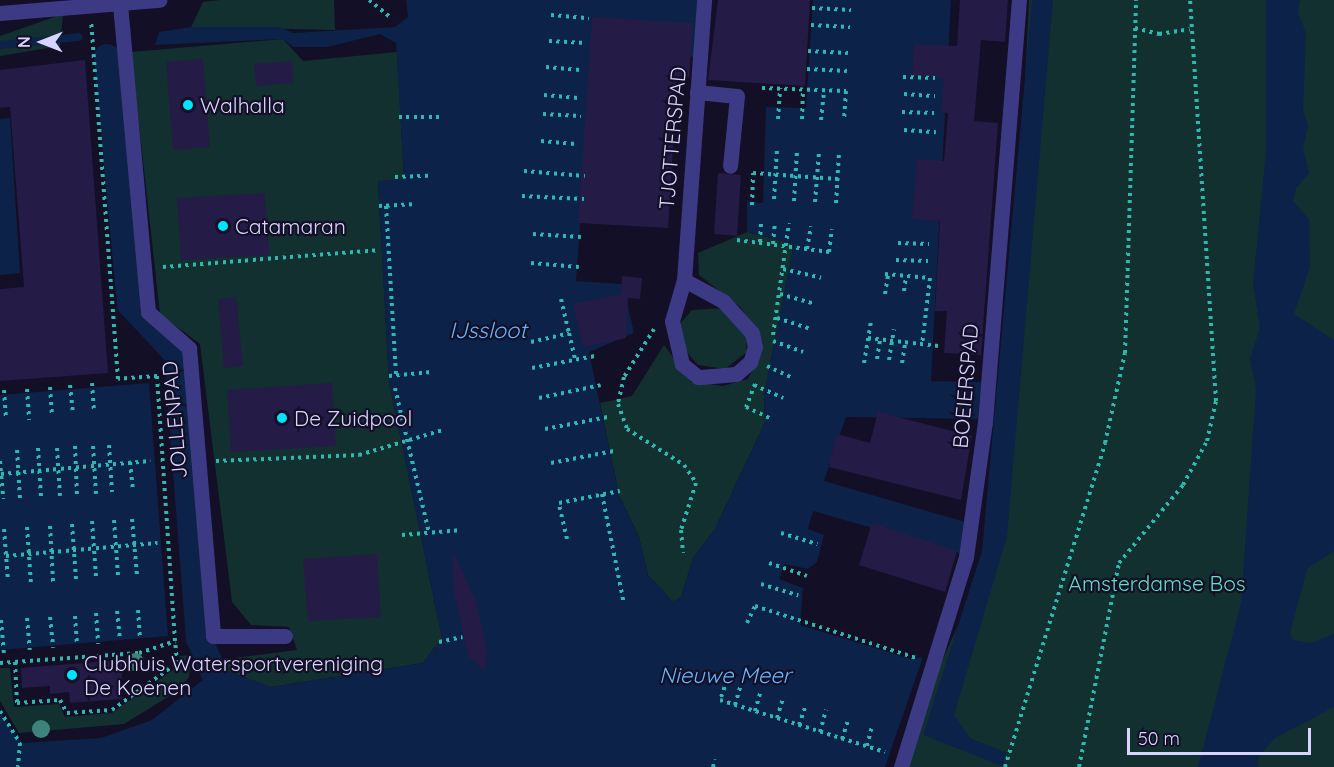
<!DOCTYPE html>
<html>
<head>
<meta charset="utf-8">
<style>
  body { margin:0 }
  #map { position:relative; width:1334px; height:767px; overflow:hidden; background:#130f26; font-family:Quicksand,sans-serif }
  div>[style] { position:absolute }
  [style*='--x'] { left:calc(var(--x)*1px); top:calc(var(--y)*1px); width:calc(var(--w)*1px); rotate:calc(var(--a)*1deg) }
  .green>* { inset:0; background:#12302f }
  .water>* { inset:0; background:#0c2248 }
  .stream>* { height:8px; margin:-4px; padding:0 4px; transform-origin:4px; border-radius:4px; background:#0c2248 }
  .canal>* { height:26px; margin:-13px; padding:0 13px; transform-origin:13px; border-radius:13px; background:#0c2248 }
  .building>* { inset:0; background:#241b47 }
  .path>* { height:4px; margin-top:-2px; transform-origin:0; background:repeating-linear-gradient(90deg,#2fb8b0 0 3px,transparent 0 7.5px) }
  .minor>* { height:15px; margin:-7.5px; padding:0 7.5px; transform-origin:7.5px; border-radius:7.5px; background:#3d3a85 }
  .trees>* { width:18px; height:18px; margin:-9px; border-radius:50%; background:#3d827b }
  .dots>* { width:16px; height:16px; translate:-50% -50%; box-sizing:border-box; border:3px solid #130f26; border-radius:50% }
  span { translate:-50% -50%; white-space:nowrap; text-align:center; line-height:1.15; -webkit-text-stroke:4.5px #130f26; paint-order:stroke }
  .poi-label { font-size:21px; color:#d9d4ff }
  .left { translate:0 -50%; text-align:left }
  .street-label { font-size:21px; color:#d9d4ff }
  .park-label { font-size:21px; color:#5fe0c0 }
  .water-label { font-size:22px; color:#62b6ff; font-style:italic }
  .north { position:absolute; left:12px; top:12px; width:60px; height:60px; -webkit-text-stroke:4px #130f26; paint-order:stroke; rotate:270deg; font-size:16px; font-weight:700; line-height:24px; text-align:center; color:#d9d4ff }
  .north::after { content:''; display:block; margin:auto; width:21px; height:27px; background:#d9d4ff; clip-path:polygon(50% 0,100% 100%,50% 72%,0 100%) }
  .scale { position:absolute; left:1127px; top:728px; width:184px; height:27px; box-sizing:border-box; border:3px solid #d9d4ff; border-top:0; padding-left:8px; font-size:18px; line-height:21px; white-space:nowrap; color:#d9d4ff; -webkit-text-stroke:4px #130f26; paint-order:stroke }
</style>
</head>
<body>
<div id="map">
  <div class="green">
    <div style="clip-path:polygon(220px 0,334px 0,335px 30px,191px 27px,203px 2px)"></div>
    <div style="clip-path:polygon(1029px 0,1334px 0,1334px 767px,895px 767px,980px 576px,1010px 385px)"></div>
    <div style="clip-path:polygon(63px 14px,60px 46px,0 56px,0 36px)"></div>
    <div style="clip-path:polygon(283px 39px,303px 61px,397px 52px,404px 179px,378px 182px,389px 382px,442px 638px,423px 663px,271px 687px,218px 668px,217px 660px,297px 650px,289px 627px,251px 625px,232px 602px,200px 344px,160px 314px,131px 52px)"></div>
    <div style="clip-path:polygon(747px 232px,794px 244px,764px 395px,765px 422px,715px 529px,693px 558px,681px 597px,673px 602px,648px 575px,639px 537px,619px 495px,600px 403px,632px 396px,664px 345px,691px 382px,723px 386px,748px 379px,762px 352px,760px 334px,740px 307px,699px 275px,698px 253px)"></div>
    <div style="clip-path:polygon(723px 308px,746px 335px,747px 352px,725px 369px,698px 365px,684px 349px,679px 325px,692px 310px)"></div>
    <div style="clip-path:polygon(191px 655px,189px 677px,179px 690px,124px 724px,19px 733px,0 701px,0 668px,10px 668px,14px 707px,59px 704px,65px 717px,112px 713px,180px 665px,179px 656px)"></div>
  </div>
  <div class="water">
    <div style="clip-path:polygon(406px 0,697px 0,694px 57px,593px 52px,576px 281px,623px 284px,634px 333px,589px 352px,619px 495px,639px 537px,648px 575px,673px 602px,681px 597px,693px 558px,715px 529px,765px 422px,764px 395px,794px 244px,747px 232px,747px 201px,763px 203px,766px 107px,806px 108px,813px 0,951px 0,931px 381px,981px 382px,978px 419px,846px 417px,824px 481px,965px 522px,963px 554px,813px 511px,808px 529px,824px 535px,817px 562px,808px 569px,785px 564px,779px 579px,803px 588px,800px 625px,911px 659px,923px 657px,885px 767px,0 767px,0 711px,22px 743px,101px 738px,152px 720px,218px 668px,271px 687px,423px 663px,442px 638px,389px 382px,378px 181px,404px 179px,396px 43px,380px 34px,327px 47px,293px 47px,283px 39px,155px 45px,159px 32px,191px 27px,279px 27px,293px 33px,395px 27px,408px 17px)"></div>
    <div style="clip-path:polygon(1032px 0,1053px 0,1007px 536px,954px 715px,970px 738px,1007px 753px,1002px 766px,923px 735px,982px 551px)"></div>
    <div style="clip-path:polygon(1266px 0,1300px 0,1298px 12px,1306px 33px,1303px 110px,1308px 126px,1303px 147px,1309px 173px,1296px 188px,1293px 201px,1309px 219px,1310px 267px,1294px 314px,1334px 340px,1334px 551px,1307px 569px,1290px 633px,1293px 640px,1311px 643px,1334px 634px,1334px 707px,1275px 738px,1259px 757px,1258px 767px,1198px 767px,1241px 603px,1256px 389px,1250px 358px,1260px 328px,1253px 284px,1266px 151px)"></div>
    <div style="clip-path:polygon(10px 118px,20px 273px,0 275px,0 119px)"></div>
    <div style="clip-path:polygon(149px 383px,168px 636px,0 650px,0 395px)"></div>
  </div>
  <div class="stream">
    <div style="--x:0;--y:45;--w:79;--a:-5.8"></div>
  </div>
  <div class="canal">
    <div style="--x:107;--y:57;--w:248;--a:84.7"></div>
    <div style="--x:130;--y:304;--w:69;--a:46.8"></div>
    <div style="--x:177;--y:354;--w:285;--a:85.6"></div>
    <div style="--x:199;--y:638;--w:69;--a:67.1"></div>
  </div>
  <div class="building">
    <div style="clip-path:polygon(718px 0,810px 0,805px 86px,708px 80px)"></div>
    <div style="clip-path:polygon(960px 0,1008px 0,1005px 42px,981px 40px,974px 121px,998px 123px,981px 355px,944px 353px,947px 311px,935px 311px,940px 221px,912px 219px,917px 159px,944px 161px,948px 113px,941px 112px,944px 78px,912px 76px,914px 44px,957px 46px)"></div>
    <div style="clip-path:polygon(592px 17px,693px 23px,689px 79px,677px 79px,668px 228px,578px 223px)"></div>
    <div style="clip-path:polygon(203px 59px,210px 147px,173px 150px,166px 62px)"></div>
    <div style="clip-path:polygon(85px 60px,108px 373px,0 381px,0 289px,24px 287px,10px 107px,0 108px,0 70px)"></div>
    <div style="clip-path:polygon(292px 61px,293px 83px,256px 86px,254px 64px)"></div>
    <div style="clip-path:polygon(718px 173px,741px 175px,737px 236px,714px 234px)"></div>
    <div style="clip-path:polygon(265px 193px,269px 255px,181px 260px,177px 198px)"></div>
    <div style="clip-path:polygon(622px 276px,642px 278px,640px 299px,628px 298px,626px 338px,583px 347px,573px 304px,621px 294px)"></div>
    <div style="clip-path:polygon(236px 297px,243px 366px,224px 368px,218px 299px)"></div>
    <div style="clip-path:polygon(332px 383px,336px 446px,231px 452px,227px 390px)"></div>
    <div style="clip-path:polygon(878px 412px,972px 436px,961px 500px,829px 467px,837px 434px,870px 443px)"></div>
    <div style="clip-path:polygon(872px 523px,957px 551px,945px 592px,859px 565px)"></div>
    <div style="clip-path:polygon(453px 550px,477px 604px,487px 651px,484px 671px,468px 656px,453px 587px)"></div>
    <div style="clip-path:polygon(377px 554px,381px 617px,308px 621px,303px 559px)"></div>
    <div style="clip-path:polygon(122px 660px,122px 699px,70px 703px,69px 692px,50px 694px,50px 686px,22px 688px,21px 668px)"></div>
  </div>
  <div class="path">
    <div style="--x:369;--y:0;--w:26;--a:39"></div>
    <div style="--x:812;--y:8;--w:39;--a:3"></div>
    <div style="--x:551;--y:15;--w:38;--a:5"></div>
    <div style="--x:811;--y:25;--w:39;--a:3"></div>
    <div style="--x:1135;--y:28;--w:25;--a:14"></div>
    <div style="--x:1159;--y:34;--w:31;--a:-9"></div>
    <div style="--x:549;--y:41;--w:37;--a:3"></div>
    <div style="--x:808;--y:51;--w:40;--a:2.9"></div>
    <div style="--x:546;--y:67;--w:37;--a:5"></div>
    <div style="--x:807;--y:69;--w:40;--a:2.9"></div>
    <div style="--x:903;--y:77;--w:32;--a:2"></div>
    <div style="--x:762;--y:88;--w:84;--a:2"></div>
    <div style="--x:846;--y:91;--w:30;--a:94"></div>
    <div style="--x:904;--y:94;--w:31;--a:4"></div>
    <div style="--x:544;--y:95;--w:37;--a:5"></div>
    <div style="--x:902;--y:112;--w:32;--a:2"></div>
    <div style="--x:543;--y:114;--w:38;--a:3"></div>
    <div style="--x:399;--y:117;--w:45;--a:0"></div>
    <div style="--x:778;--y:119;--w:31;--a:-86"></div>
    <div style="--x:802;--y:119;--w:30;--a:-88"></div>
    <div style="--x:821;--y:120;--w:30;--a:-84"></div>
    <div style="--x:904;--y:130;--w:32;--a:4"></div>
    <div style="--x:541;--y:141;--w:37;--a:5"></div>
    <div style="--x:524;--y:171;--w:61;--a:4.7"></div>
    <div style="--x:395;--y:177;--w:33;--a:-2"></div>
    <div style="--x:522;--y:196;--w:62;--a:2.8"></div>
    <div style="--x:774;--y:199;--w:50;--a:-86.6"></div>
    <div style="--x:794;--y:201;--w:50;--a:-86.6"></div>
    <div style="--x:815;--y:202;--w:50;--a:-85.4"></div>
    <div style="--x:836;--y:203;--w:50;--a:-86.6"></div>
    <div style="--x:752;--y:205;--w:32;--a:-88"></div>
    <div style="--x:753;--y:173;--w:85;--a:4"></div>
    <div style="--x:379;--y:206;--w:33;--a:-3"></div>
    <div style="--x:386;--y:206;--w:169;--a:86.6"></div>
    <div style="--x:533;--y:234;--w:48;--a:3.6"></div>
    <div style="--x:737;--y:240;--w:93;--a:7.4"></div>
    <div style="--x:829;--y:252;--w:23;--a:-83"></div>
    <div style="--x:760;--y:242;--w:21;--a:-87"></div>
    <div style="--x:898;--y:243;--w:31;--a:2"></div>
    <div style="--x:773;--y:244;--w:22;--a:-85"></div>
    <div style="--x:807;--y:249;--w:23;--a:-80"></div>
    <div style="--x:896;--y:260;--w:32;--a:2"></div>
    <div style="--x:531;--y:263;--w:48;--a:4.8"></div>
    <div style="--x:163;--y:267;--w:215;--a:-4.5"></div>
    <div style="--x:783;--y:269;--w:39;--a:13"></div>
    <div style="--x:885;--y:274;--w:45;--a:5.1"></div>
    <div style="--x:930;--y:278;--w:67;--a:96.8"></div>
    <div style="--x:904;--y:291;--w:15;--a:-82"></div>
    <div style="--x:780;--y:294;--w:37;--a:16"></div>
    <div style="--x:885;--y:294;--w:20;--a:-81"></div>
    <div style="--x:561;--y:299;--w:35;--a:77"></div>
    <div style="--x:777;--y:318;--w:36;--a:18"></div>
    <div style="--x:654;--y:329;--w:57;--a:122"></div>
    <div style="--x:624;--y:377;--w:28;--a:103"></div>
    <div style="--x:618;--y:404;--w:27;--a:70"></div>
    <div style="--x:627;--y:429;--w:67;--a:32.3"></div>
    <div style="--x:684;--y:465;--w:22;--a:56"></div>
    <div style="--x:696;--y:483;--w:49;--a:107.7"></div>
    <div style="--x:681;--y:530;--w:23;--a:85"></div>
    <div style="--x:773;--y:335;--w:113;--a:-81.9"></div>
    <div style="--x:868;--y:338;--w:71;--a:6.4"></div>
    <div style="--x:773;--y:341;--w:32;--a:20"></div>
    <div style="--x:531;--y:342;--w:39;--a:-13"></div>
    <div style="--x:569;--y:333;--w:27;--a:77"></div>
    <div style="--x:877;--y:359;--w:20;--a:-81"></div>
    <div style="--x:889;--y:360;--w:31;--a:-81"></div>
    <div style="--x:864;--y:363;--w:43;--a:-80.5"></div>
    <div style="--x:902;--y:363;--w:20;--a:-81"></div>
    <div style="--x:767;--y:366;--w:26;--a:25"></div>
    <div style="--x:532;--y:368;--w:64;--a:-10.8"></div>
    <div style="--x:389;--y:376;--w:43;--a:-5.3"></div>
    <div style="--x:92;--y:383;--w:30;--a:86"></div>
    <div style="--x:755;--y:384;--w:25;--a:111"></div>
    <div style="--x:746;--y:407;--w:29;--a:25"></div>
    <div style="--x:70;--y:385;--w:30;--a:84"></div>
    <div style="--x:754;--y:385;--w:32;--a:24"></div>
    <div style="--x:50;--y:387;--w:30;--a:86"></div>
    <div style="--x:395;--y:388;--w:149;--a:76.8"></div>
    <div style="--x:27;--y:389;--w:31;--a:86"></div>
    <div style="--x:4;--y:390;--w:30;--a:86"></div>
    <div style="--x:539;--y:398;--w:63;--a:-11.8"></div>
    <div style="--x:545;--y:429;--w:64;--a:-10.8"></div>
    <div style="--x:109;--y:445;--w:47;--a:86.3"></div>
    <div style="--x:75;--y:446;--w:49;--a:87.7"></div>
    <div style="--x:93;--y:446;--w:48;--a:86.4"></div>
    <div style="--x:38;--y:448;--w:49;--a:86.5"></div>
    <div style="--x:57;--y:448;--w:48;--a:86.4"></div>
    <div style="--x:17;--y:450;--w:49;--a:86.5"></div>
    <div style="--x:0;--y:461;--w:38;--a:85"></div>
    <div style="--x:216;--y:461;--w:143;--a:-2.4"></div>
    <div style="--x:359;--y:455;--w:88;--a:-16.6"></div>
    <div style="--x:130;--y:462;--w:29;--a:84"></div>
    <div style="--x:551;--y:463;--w:64;--a:-10.8"></div>
    <div style="--x:1;--y:474;--w:150;--a:-5"></div>
    <div style="--x:602;--y:494;--w:112;--a:78.7"></div>
    <div style="--x:132;--y:519;--w:56;--a:84.9"></div>
    <div style="--x:114;--y:520;--w:56;--a:85.9"></div>
    <div style="--x:92;--y:521;--w:56;--a:85.9"></div>
    <div style="--x:72;--y:524;--w:56;--a:85.9"></div>
    <div style="--x:50;--y:526;--w:56;--a:86.9"></div>
    <div style="--x:27;--y:527;--w:57;--a:86"></div>
    <div style="--x:4;--y:529;--w:52;--a:85.6"></div>
    <div style="--x:781;--y:533;--w:38;--a:17"></div>
    <div style="--x:402;--y:535;--w:60;--a:-4.8"></div>
    <div style="--x:567;--y:539;--w:37;--a:-103"></div>
    <div style="--x:559;--y:503;--w:62;--a:-11.1"></div>
    <div style="--x:6;--y:556;--w:152;--a:-4.9"></div>
    <div style="--x:769;--y:563;--w:40;--a:18.9"></div>
    <div style="--x:761;--y:584;--w:39;--a:17"></div>
    <div style="--x:138;--y:610;--w:30;--a:86"></div>
    <div style="--x:117;--y:611;--w:30;--a:84"></div>
    <div style="--x:96;--y:613;--w:31;--a:86"></div>
    <div style="--x:75;--y:616;--w:30;--a:86"></div>
    <div style="--x:50;--y:617;--w:31;--a:84"></div>
    <div style="--x:27;--y:618;--w:32;--a:85"></div>
    <div style="--x:1;--y:620;--w:33;--a:85"></div>
    <div style="--x:747;--y:623;--w:19;--a:-65"></div>
    <div style="--x:755;--y:606;--w:169;--a:17.9"></div>
    <div style="--x:439;--y:642;--w:24;--a:-12"></div>
    <div style="--x:15;--y:662;--w:41;--a:87.2"></div>
    <div style="--x:17;--y:703;--w:43;--a:-4"></div>
    <div style="--x:60;--y:700;--w:15;--a:62"></div>
    <div style="--x:67;--y:713;--w:45;--a:-3.8"></div>
    <div style="--x:112;--y:710;--w:80;--a:-35.9"></div>
    <div style="--x:177;--y:663;--w:22;--a:-95"></div>
    <div style="--x:0;--y:663;--w:139;--a:-4.1"></div>
    <div style="--x:139;--y:653;--w:38;--a:-18"></div>
    <div style="--x:175;--y:641;--w:266;--a:-93.9"></div>
    <div style="--x:157;--y:376;--w:39;--a:176"></div>
    <div style="--x:118;--y:379;--w:356;--a:-94.3"></div>
    <div style="--x:727;--y:680;--w:21;--a:109"></div>
    <div style="--x:720;--y:700;--w:173;--a:17.5"></div>
    <div style="--x:735;--y:705;--w:22;--a:-74"></div>
    <div style="--x:0;--y:711;--w:38;--a:58"></div>
    <div style="--x:20;--y:743;--w:24;--a:95"></div>
    <div style="--x:755;--y:711;--w:22;--a:-74"></div>
    <div style="--x:777;--y:718;--w:21;--a:-73"></div>
    <div style="--x:799;--y:725;--w:21;--a:-71"></div>
    <div style="--x:820;--y:732;--w:23;--a:-75"></div>
    <div style="--x:842;--y:739;--w:22;--a:-72"></div>
    <div style="--x:867;--y:746;--w:21;--a:-76"></div>
    <div style="--x:713;--y:767;--w:8;--a:-76"></div>
    <div style="--x:1005;--y:767;--w:339;--a:-72.8"></div>
    <div style="--x:1105;--y:443;--w:92;--a:-77.5"></div>
    <div style="--x:1125;--y:353;--w:353;--a:-88.2"></div>
    <div style="--x:1079;--y:767;--w:208;--a:-78.9"></div>
    <div style="--x:1119;--y:563;--w:101;--a:-50.6"></div>
    <div style="--x:1183;--y:485;--w:50;--a:-61.4"></div>
    <div style="--x:1207;--y:441;--w:41;--a:-77.3"></div>
    <div style="--x:1216;--y:401;--w:402;--a:-93.7"></div>
  </div>
  <div class="minor">
    <div style="--x:120;--y:4;--w:309;--a:84.8"></div>
    <div style="--x:148;--y:312;--w:55;--a:41.3"></div>
    <div style="--x:189;--y:348;--w:289;--a:85.2"></div>
    <div style="--x:213;--y:636;--w:72;--a:0"></div>
    <div style="--x:0;--y:13;--w:160;--a:-4.7"></div>
    <div style="--x:697;--y:92;--w:40;--a:5.7"></div>
    <div style="--x:737;--y:96;--w:70;--a:95.7"></div>
    <div style="--x:684;--y:280;--w:44;--a:28.3"></div>
    <div style="--x:723;--y:301;--w:43;--a:47.8"></div>
    <div style="--x:752;--y:333;--w:14;--a:78"></div>
    <div style="--x:755;--y:347;--w:16;--a:108"></div>
    <div style="--x:750;--y:362;--w:18;--a:139"></div>
    <div style="--x:736;--y:374;--w:38;--a:175"></div>
    <div style="--x:698;--y:377;--w:21;--a:-141"></div>
    <div style="--x:682;--y:364;--w:44;--a:-103.1"></div>
    <div style="--x:672;--y:321;--w:43;--a:-73.7"></div>
    <div style="--x:684;--y:280;--w:281;--a:-85.9"></div>
    <div style="--x:901;--y:767;--w:220;--a:-72.8"></div>
    <div style="--x:966;--y:557;--w:136;--a:-82"></div>
    <div style="--x:985;--y:422;--w:423;--a:-85.4"></div>
  </div>
  <div class="trees">
    <div style="left:135px;top:662px"></div>
    <div style="left:41px;top:729px"></div>
  </div>
  <div class="dots">
    <div style="left:188px;top:105px;background:#00e5ff"></div>
    <div style="left:223px;top:226px;background:#00e5ff"></div>
    <div style="left:282px;top:418px;background:#00e5ff"></div>
    <div style="left:72px;top:675px;background:#00e5ff"></div>
  </div>
  <div class="poi-label">
    <span class="left" style="left:200px;top:105px">Walhalla</span>
    <span class="left" style="left:235px;top:226px">Catamaran</span>
    <span class="left" style="left:294px;top:418px">De Zuidpool</span>
    <span class="left" style="left:84px;top:675px">Clubhuis Watersportvereniging<br>De Koenen</span>
  </div>
  <div class="street-label">
    <span style="left:672px;top:138px;rotate:-85deg">TJOTTERSPAD</span>
    <span style="left:965px;top:386px;rotate:-85deg">BOEIERSPAD</span>
    <span style="left:174px;top:420px;rotate:-95deg">JOLLENPAD</span>
  </div>
  <div class="park-label">
    <span style="left:1157px;top:583px">Amsterdamse Bos</span>
  </div>
  <div class="water-label">
    <span style="left:488px;top:331px">IJssloot</span>
    <span style="left:725px;top:676px">Nieuwe Meer</span>
  </div>
  <div class="north">N</div>
  <div class="scale">50 m</div>
</div>
</body>
</html>
